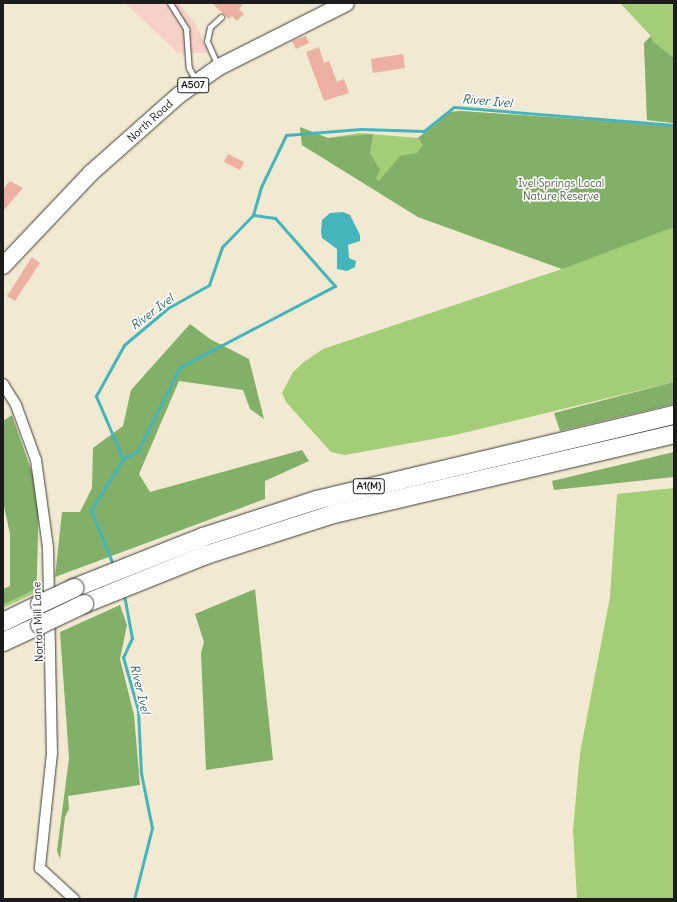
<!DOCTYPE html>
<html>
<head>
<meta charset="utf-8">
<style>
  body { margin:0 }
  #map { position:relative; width:677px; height:902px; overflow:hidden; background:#f2e9d2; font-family:Delius,sans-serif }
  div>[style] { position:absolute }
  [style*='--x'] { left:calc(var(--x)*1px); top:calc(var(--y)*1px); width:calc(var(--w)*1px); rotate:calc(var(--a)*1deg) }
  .built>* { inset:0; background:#f7d1c8 }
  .green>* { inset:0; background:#a4cd78 }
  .forest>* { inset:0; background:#83b068 }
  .water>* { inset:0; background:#45b5bc }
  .stream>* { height:3px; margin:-1.5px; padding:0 1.5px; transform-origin:1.5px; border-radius:1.5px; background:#45b5bc }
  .building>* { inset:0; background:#ecb1a3 }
  .roads { filter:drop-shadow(0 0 1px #3c3b37) drop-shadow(0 0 1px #3c3b37) }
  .service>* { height:5px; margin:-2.5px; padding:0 2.5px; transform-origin:2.5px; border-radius:2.5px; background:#fff }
  .minor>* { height:10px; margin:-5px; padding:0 5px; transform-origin:5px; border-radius:5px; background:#fff }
  .primary>* { height:16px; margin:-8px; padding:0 8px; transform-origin:8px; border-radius:8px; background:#fff }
  .motorway>* { height:18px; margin:-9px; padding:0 9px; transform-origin:9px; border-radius:9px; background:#fff }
  .bridges { filter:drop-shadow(0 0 1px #3c3b37) drop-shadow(0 0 1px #3c3b37) }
  .motorway-bridge>* { height:18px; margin:-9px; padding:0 9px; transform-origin:9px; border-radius:9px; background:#fff }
  span { translate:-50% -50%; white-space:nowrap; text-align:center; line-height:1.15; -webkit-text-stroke:3.5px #fff; paint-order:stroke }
  .shield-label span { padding:1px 3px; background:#fff; border:1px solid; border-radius:3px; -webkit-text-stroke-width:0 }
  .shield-label { font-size:10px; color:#1c1c1c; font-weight:700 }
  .street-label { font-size:11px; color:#1c1c1c }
  .park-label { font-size:11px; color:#526341 }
  .water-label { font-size:12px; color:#2e6164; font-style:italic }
  .frame { position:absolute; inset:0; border:4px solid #1c1c1c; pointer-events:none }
</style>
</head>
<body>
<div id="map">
  <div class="built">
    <div style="clip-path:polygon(125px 3px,179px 3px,195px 23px,209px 53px,178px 53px)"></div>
  </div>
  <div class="green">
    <div style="clip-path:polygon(620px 3px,674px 3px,674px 123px,647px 120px,644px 43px,651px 36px)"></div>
    <div style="clip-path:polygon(461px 111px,674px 126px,674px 382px,455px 435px,345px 455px,331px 452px,286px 402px,282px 393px,293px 372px,304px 362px,323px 349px,562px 269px,418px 217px,302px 145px,300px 127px,328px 138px,360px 133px,418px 138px,449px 112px)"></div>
    <div style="clip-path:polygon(674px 488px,674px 899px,577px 899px,573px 830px,580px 753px,610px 597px,617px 494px)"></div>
    <div style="clip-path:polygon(36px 589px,37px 592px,3px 608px,3px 605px)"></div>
  </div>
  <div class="forest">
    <div style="clip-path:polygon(651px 36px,653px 42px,674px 58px,674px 123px,647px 120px,644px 43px)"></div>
    <div style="clip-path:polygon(461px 111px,674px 126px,674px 227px,562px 269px,418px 217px,302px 145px,300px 127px,328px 138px,373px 134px,370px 153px,380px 170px,376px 179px,379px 181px,400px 156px,417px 153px,423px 145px,418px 138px,449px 112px)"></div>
    <div style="clip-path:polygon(190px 324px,210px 339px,249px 359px,264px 419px,250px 409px,243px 390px,179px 381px,139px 474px,150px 492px,302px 450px,309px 461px,265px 481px,265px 499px,55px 577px,62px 512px,80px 512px,92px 488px,93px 448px,123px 426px,131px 390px)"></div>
    <div style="clip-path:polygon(674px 382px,674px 404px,560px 431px,554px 413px)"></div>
    <div style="clip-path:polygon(12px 415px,39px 492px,37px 574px,36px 589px,3px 605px,3px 589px,10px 586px,10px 534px,3px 502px,3px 421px)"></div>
    <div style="clip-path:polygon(674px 452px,674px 477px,554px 490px,552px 481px)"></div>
    <div style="clip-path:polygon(255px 589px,273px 760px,206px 770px,201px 653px,204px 642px,195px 614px)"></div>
    <div style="clip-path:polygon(120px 605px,127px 625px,120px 659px,134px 715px,140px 785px,68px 796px,69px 809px,65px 817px,60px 859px,57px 851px,69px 758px,60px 632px)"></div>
  </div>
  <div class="water">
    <div style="clip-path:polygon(343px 212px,350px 215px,360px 235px,360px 241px,348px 245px,349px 258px,356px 261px,355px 267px,347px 271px,337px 269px,337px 249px,322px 238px,321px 232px,322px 220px,330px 213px)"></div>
  </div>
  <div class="stream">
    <div style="--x:123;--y:459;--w:17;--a:-28"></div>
    <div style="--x:138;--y:451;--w:94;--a:-63.4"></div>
    <div style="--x:180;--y:367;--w:175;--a:-27.6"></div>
    <div style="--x:335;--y:286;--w:91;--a:-131.4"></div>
    <div style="--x:275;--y:218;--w:22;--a:-172"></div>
    <div style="--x:114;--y:567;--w:61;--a:-112"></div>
    <div style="--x:91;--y:510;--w:60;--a:-57.9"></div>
    <div style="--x:123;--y:459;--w:69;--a:-113.2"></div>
    <div style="--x:96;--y:396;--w:58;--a:-61.2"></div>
    <div style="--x:124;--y:345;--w:57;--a:-40.1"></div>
    <div style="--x:168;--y:308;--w:47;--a:-29.3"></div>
    <div style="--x:209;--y:285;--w:40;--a:-71.1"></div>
    <div style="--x:222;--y:247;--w:45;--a:-45.9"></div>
    <div style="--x:253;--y:215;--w:29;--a:-74"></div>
    <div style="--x:261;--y:187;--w:58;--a:-64.3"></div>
    <div style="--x:286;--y:135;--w:75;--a:-4.6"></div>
    <div style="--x:361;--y:129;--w:63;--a:1.8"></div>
    <div style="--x:424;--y:131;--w:38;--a:-39"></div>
    <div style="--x:454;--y:107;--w:221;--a:4.7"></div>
    <div style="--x:124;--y:595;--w:44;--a:79.5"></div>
    <div style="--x:132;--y:638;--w:21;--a:115"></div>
    <div style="--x:123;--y:657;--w:55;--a:74.2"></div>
    <div style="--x:138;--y:710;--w:63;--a:87.3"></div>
    <div style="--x:141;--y:773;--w:56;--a:78.7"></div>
    <div style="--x:152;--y:828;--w:73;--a:104.2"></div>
  </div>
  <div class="building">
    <div style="clip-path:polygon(212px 3px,244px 3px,239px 9px,244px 14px,237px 21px,232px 16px,229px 19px)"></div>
    <div style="clip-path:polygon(306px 36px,309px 43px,296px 49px,292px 41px)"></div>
    <div style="clip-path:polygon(319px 47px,324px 63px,329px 61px,337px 82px,344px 79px,349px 93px,324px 101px,306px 52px)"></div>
    <div style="clip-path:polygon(403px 54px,405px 68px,373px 73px,371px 59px)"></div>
    <div style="clip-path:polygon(228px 154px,244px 162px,240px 170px,224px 162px)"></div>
    <div style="clip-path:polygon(10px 181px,23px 188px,3px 211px,3px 189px)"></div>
    <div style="clip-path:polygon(32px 257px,40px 263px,15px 301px,7px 296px)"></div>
  </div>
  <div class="roads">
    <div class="service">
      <div style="--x:170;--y:3;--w:31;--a:58"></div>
      <div style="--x:186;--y:29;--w:39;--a:86"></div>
      <div style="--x:189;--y:68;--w:15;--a:62"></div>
      <div style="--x:218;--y:66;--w:27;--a:-114"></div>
      <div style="--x:207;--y:41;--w:14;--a:-78"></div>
      <div style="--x:210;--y:27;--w:15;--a:-42"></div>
    </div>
    <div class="minor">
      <div style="--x:3;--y:384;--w:25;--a:58"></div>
      <div style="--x:16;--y:405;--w:59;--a:70"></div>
      <div style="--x:36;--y:460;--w:89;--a:82.2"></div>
      <div style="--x:48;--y:548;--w:205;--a:88.9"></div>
      <div style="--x:52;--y:753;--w:116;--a:96"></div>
      <div style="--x:40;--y:868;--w:46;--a:42.4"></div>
    </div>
    <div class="primary">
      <div style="--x:3;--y:266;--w:128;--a:-46.6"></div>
      <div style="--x:91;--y:173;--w:118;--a:-41.6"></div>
      <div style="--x:179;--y:95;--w:49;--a:-35"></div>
      <div style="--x:219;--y:67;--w:142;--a:-26.7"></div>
    </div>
    <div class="motorway">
      <div style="--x:74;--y:588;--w:139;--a:-21.6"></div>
      <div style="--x:203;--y:537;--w:120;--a:-18"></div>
      <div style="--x:317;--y:500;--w:367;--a:-13.4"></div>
      <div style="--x:84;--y:604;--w:131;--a:-21.9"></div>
      <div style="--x:206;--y:555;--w:134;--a:-17.8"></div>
      <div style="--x:334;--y:514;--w:349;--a:-13.2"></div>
      <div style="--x:3;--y:622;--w:41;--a:-25.9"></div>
      <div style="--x:3;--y:642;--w:41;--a:-24.7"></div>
    </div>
  </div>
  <div class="bridges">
    <div class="motorway-bridge">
      <div style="--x:40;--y:604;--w:38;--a:-25"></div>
      <div style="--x:40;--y:625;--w:49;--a:-25.5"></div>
    </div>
  </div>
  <div class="shield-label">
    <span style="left:193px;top:85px">A507</span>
    <span style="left:369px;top:486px">A1(M)</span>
  </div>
  <div class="street-label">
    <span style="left:150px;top:121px;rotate:-42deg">North Road</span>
    <span style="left:38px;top:622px;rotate:-92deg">Norton Mill Lane</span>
  </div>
  <div class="park-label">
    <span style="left:561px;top:190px">Ivel Springs Local<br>Nature Reserve</span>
  </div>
  <div class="water-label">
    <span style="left:487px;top:101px;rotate:5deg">River Ivel</span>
    <span style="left:152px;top:312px;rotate:-37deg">River Ivel</span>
    <span style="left:140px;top:689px;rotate:77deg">River Ivel</span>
  </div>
  <div class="frame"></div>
</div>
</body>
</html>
